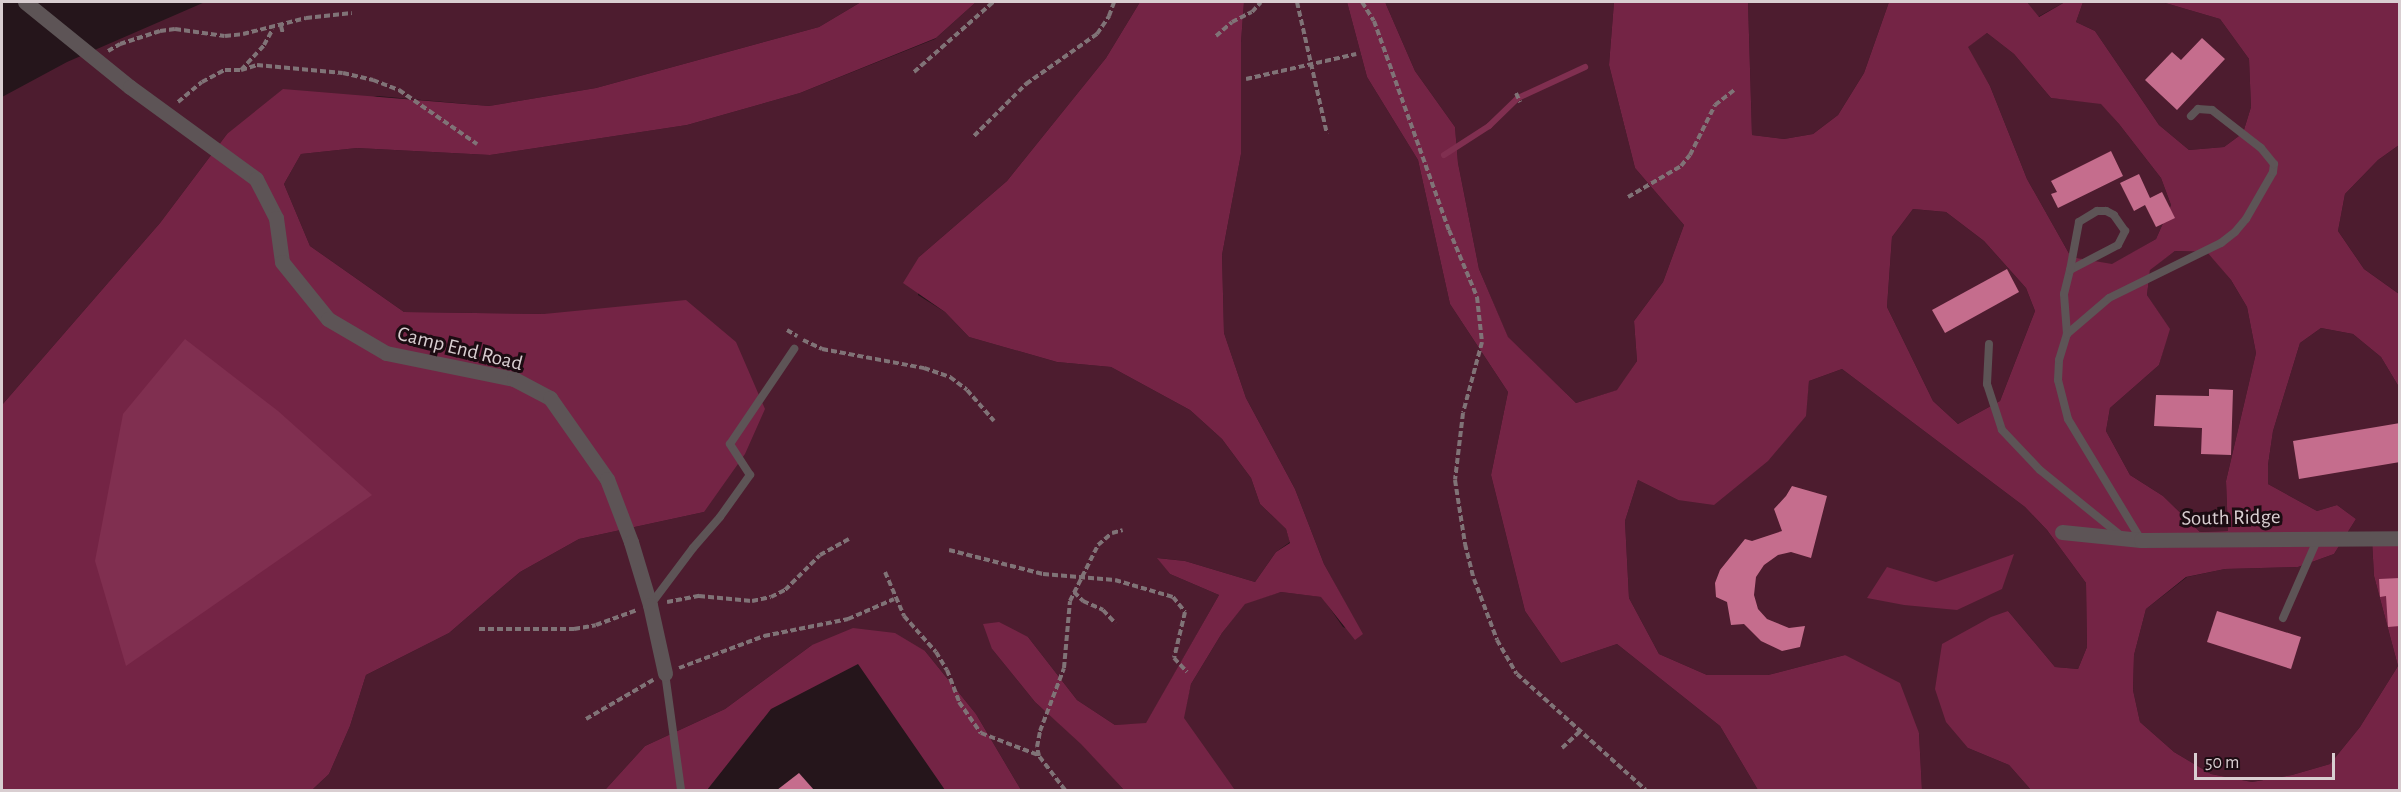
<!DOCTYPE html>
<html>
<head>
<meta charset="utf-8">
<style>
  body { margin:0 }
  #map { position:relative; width:2401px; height:792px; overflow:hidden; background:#25151b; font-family:"Alegreya Sans",sans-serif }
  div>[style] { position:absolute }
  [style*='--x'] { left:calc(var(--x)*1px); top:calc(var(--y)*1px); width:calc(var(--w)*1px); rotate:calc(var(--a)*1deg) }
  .green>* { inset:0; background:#4d1c2f }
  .forest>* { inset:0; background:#742445 }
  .water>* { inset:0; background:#802f50 }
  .stream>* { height:6px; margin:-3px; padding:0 3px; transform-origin:3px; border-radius:3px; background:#802f50 }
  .building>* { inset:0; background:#c56d8d }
  .path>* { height:4px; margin-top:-2px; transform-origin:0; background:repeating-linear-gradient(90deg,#807377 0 6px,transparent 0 9px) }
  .lane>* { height:8px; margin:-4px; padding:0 4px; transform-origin:4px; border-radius:4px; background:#5d5456 }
  .street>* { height:15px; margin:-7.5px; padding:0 7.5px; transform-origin:7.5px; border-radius:7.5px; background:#5d5456 }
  span { translate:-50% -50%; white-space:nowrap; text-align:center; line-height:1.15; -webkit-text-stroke:6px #1c0c12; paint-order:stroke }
  .street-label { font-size:21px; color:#d9ced1 }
  .frame { position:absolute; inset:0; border:3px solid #d9ced1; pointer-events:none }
  .scale { position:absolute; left:2194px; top:753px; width:141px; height:27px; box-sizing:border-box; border:3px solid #d9ced1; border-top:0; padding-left:8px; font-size:18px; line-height:21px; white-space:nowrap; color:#d9ced1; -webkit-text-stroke:4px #1c0c12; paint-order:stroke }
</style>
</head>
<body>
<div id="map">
  <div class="green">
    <div style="clip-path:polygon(205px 2px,861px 2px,819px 27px,596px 88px,489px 106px,377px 96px,227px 134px,160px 223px,2px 405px,2px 97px,67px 62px)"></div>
    <div style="clip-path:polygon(976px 2px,1140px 2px,1106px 58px,1007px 181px,919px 257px,918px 295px,945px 312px,969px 337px,1057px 362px,1111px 367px,1190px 410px,1222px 439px,1251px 478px,1260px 504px,1286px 529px,1290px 542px,1276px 552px,1255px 582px,1185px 561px,1158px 558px,1170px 574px,1219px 595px,1146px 724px,1115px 725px,1077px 700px,1028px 637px,992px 649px,1035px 702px,1081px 743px,1124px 790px,1021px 790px,976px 714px,925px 651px,812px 645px,725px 709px,645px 746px,605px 790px,312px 790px,329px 774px,350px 726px,366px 675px,449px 633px,520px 572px,579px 539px,704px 512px,544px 314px,404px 312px,310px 246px,284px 184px,301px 154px,357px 148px,490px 155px,687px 125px,800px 93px,935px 39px)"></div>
    <div style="clip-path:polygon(1244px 2px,1347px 2px,1367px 77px,1418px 160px,1450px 304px,1508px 392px,1491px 475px,1525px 611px,1561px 663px,1617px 644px,1720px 726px,1758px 790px,1235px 790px,1202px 747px,1183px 718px,1191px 684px,1222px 633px,1245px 603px,1281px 592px,1322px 597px,1343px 627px,1362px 634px,1324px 564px,1295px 489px,1246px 398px,1224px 333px,1222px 255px,1241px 154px,1241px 42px)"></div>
    <div style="clip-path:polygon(1385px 2px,1614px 2px,1609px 65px,1635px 168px,1684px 225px,1663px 282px,1634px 321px,1637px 361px,1618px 390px,1576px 403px,1508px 338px,1479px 269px,1458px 163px,1455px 127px,1415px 71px)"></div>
    <div style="clip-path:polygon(1748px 2px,1889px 2px,1864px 73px,1838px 115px,1813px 134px,1784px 139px,1752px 135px)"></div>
    <div style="clip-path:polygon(2027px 2px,2065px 2px,2038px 17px)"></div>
    <div style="clip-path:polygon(2083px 2px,2162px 2px,2220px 19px,2249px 59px,2251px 107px,2243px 133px,2224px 147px,2189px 150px,2159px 125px,2095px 31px,2076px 22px)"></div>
    <div style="clip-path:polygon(1987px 33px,2014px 54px,2051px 98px,2101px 103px,2119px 124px,2161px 178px,2171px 205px,2156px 239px,2112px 265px,2071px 257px,2027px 179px,1990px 86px,1967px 47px)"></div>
    <div style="clip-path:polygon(2399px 145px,2399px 294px,2364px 269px,2338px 231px,2345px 194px,2378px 160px)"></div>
    <div style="clip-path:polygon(1913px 209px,1946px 212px,1984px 241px,2026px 288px,2035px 311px,2000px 401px,1958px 424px,1933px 401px,1887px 307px,1892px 237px)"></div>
    <div style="clip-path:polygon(2175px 251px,2208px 252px,2231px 280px,2247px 307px,2256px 353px,2226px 481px,2228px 531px,2200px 532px,2163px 496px,2130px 475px,2106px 431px,2110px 408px,2159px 365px,2169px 329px,2147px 295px,2150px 269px)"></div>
    <div style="clip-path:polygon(2321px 328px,2353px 334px,2381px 357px,2399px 387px,2399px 531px,2372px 540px,2374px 576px,2398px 666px,2360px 727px,2330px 764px,2292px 775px,2252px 782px,2211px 774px,2174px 752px,2140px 722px,2133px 690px,2134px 655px,2146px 609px,2187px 577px,2225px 569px,2298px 567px,2334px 554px,2356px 519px,2337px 505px,2317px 511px,2268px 484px,2268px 465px,2273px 431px,2300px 343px)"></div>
    <div style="clip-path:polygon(1842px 369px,2025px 507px,2047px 530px,2086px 583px,2087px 647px,2078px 669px,2055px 667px,2008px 611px,1968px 748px,2009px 765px,2031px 790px,1922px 790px,1919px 733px,1845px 655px,1768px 675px,1707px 675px,1659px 654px,1629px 598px,1625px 521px,1638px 480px,1678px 500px,1805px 416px,1809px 381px)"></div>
  </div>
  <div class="forest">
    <div style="clip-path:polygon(861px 2px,976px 2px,936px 38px,800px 93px,687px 125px,490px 155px,357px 148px,301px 154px,284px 184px,310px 246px,404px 312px,544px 314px,686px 300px,736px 342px,765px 409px,745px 454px,704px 512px,579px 539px,520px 572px,449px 633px,366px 675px,350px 726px,329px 774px,312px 790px,2px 790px,2px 405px,160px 223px,227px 134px,283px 89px,489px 106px,596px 88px,819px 27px)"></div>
    <div style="clip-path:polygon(1140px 2px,1244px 2px,1241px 42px,1241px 154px,1222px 255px,1224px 333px,1246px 398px,1295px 489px,1324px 564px,1363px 634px,1355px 640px,1321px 597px,1281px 592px,1245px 604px,1222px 633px,1191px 684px,1184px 718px,1235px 790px,1124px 790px,1081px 744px,1035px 702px,992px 649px,983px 624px,999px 622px,1028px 637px,1077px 700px,1115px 725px,1146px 723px,1219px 595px,1170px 574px,1157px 558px,1185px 561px,1255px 582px,1276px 552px,1290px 543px,1286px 529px,1260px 504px,1251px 478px,1222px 439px,1190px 410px,1111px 367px,1057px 362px,969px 337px,945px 312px,903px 283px,919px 257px,1007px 181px,1106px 58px)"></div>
    <div style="clip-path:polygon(evenodd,1347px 2px,1385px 2px,1415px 71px,1455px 127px,1458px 163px,1479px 269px,1508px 337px,1576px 403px,1617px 390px,1637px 361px,1634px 321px,1663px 282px,1684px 225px,1635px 168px,1609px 65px,1614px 2px,1748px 2px,1752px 135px,1784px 139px,1813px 134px,1838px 115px,1864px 73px,1889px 2px,2027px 2px,2039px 17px,2065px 2px,2083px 2px,2076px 22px,2095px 31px,2159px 125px,2189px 150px,2224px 147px,2243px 133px,2251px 107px,2249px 59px,2220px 19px,2162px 2px,2399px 2px,2399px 145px,2378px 160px,2345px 194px,2338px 231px,2364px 269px,2399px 294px,2399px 387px,2381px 357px,2353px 334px,2321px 328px,2300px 343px,2273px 431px,2268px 465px,2268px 484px,2317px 511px,2337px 505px,2356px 519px,2334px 554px,2298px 567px,2225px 569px,2186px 577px,2146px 609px,2134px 655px,2133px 690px,2140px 722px,2174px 752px,2211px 774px,2252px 782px,2292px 775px,2330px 764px,2360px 727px,2398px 666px,2374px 576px,2372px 540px,2399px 531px,2399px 790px,2031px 790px,2009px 765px,1968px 748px,1946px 722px,1935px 689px,1942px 644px,1991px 617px,2008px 611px,2055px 667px,2078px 669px,2087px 647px,2086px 583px,2047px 530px,2025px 507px,1842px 369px,1809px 381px,1806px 416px,1768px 461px,1714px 505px,1678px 500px,1638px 480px,1625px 521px,1629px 598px,1659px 654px,1707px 675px,1768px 675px,1845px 655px,1900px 683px,1919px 733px,1922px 790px,1758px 790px,1720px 726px,1617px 644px,1561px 663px,1525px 611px,1491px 475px,1508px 392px,1450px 304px,1418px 160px,1367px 77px,1347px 2px,1987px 33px,2014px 54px,2051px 98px,2101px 104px,2119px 124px,2161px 178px,2171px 205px,2156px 239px,2112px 264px,2071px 257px,2027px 179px,1990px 86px,1968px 47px,1987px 33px,1347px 2px,1913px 209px,1946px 212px,1984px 241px,2026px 288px,2035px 311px,2000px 401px,1958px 424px,1933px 401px,1887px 307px,1892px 237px,1913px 209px,1347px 2px,2175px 251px,2207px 252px,2231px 280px,2247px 307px,2256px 353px,2226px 481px,2228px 531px,2200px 532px,2163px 496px,2130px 475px,2106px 431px,2110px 408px,2159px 365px,2170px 329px,2147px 295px,2150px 270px,2175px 251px)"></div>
    <div style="clip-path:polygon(2014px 554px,2002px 589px,1957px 610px,1904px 605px,1867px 598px,1887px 567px,1936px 582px)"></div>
    <div style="clip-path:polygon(853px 628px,895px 633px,925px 651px,976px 714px,1021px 790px,945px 790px,858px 664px,771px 709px,707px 790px,605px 790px,645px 746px,725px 709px,812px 645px)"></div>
  </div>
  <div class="water">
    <div style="clip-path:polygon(185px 339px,278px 411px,372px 495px,126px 666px,95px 561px,123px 414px)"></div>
  </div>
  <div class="stream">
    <div style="--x:1444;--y:155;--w:54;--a:-32.8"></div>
    <div style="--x:1489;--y:126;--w:40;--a:-44"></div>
    <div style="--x:1518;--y:98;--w:74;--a:-24.8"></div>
  </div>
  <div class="building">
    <div style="clip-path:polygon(2202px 38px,2225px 59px,2177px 110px,2145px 80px,2172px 52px,2181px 60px)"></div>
    <div style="clip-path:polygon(2111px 151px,2123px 176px,2058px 208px,2051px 194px,2057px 192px,2051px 181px)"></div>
    <div style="clip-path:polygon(2139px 174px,2150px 198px,2162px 192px,2175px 218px,2156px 227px,2145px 205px,2134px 211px,2120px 183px)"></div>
    <div style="clip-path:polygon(2007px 269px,2019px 292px,1945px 333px,1932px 310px)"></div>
    <div style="clip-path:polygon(2209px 389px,2233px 390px,2231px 455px,2201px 454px,2202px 428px,2154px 426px,2156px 395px,2209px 396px)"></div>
    <div style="clip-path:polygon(2400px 423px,2400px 462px,2299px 479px,2293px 441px)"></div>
    <div style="clip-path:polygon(1792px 486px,1827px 496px,1811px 558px,1791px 552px,1778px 555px,1764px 565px,1756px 577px,1754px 595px,1758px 609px,1767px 619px,1789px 628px,1805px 626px,1800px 647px,1782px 651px,1761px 641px,1744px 624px,1731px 625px,1727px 602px,1716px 597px,1715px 583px,1720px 570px,1745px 539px,1752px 541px,1782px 531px,1774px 509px,1786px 496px)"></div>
    <div style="clip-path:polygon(2400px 578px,2400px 626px,2388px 627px,2386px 596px,2380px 597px,2379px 579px)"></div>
    <div style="clip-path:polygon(2217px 611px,2301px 637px,2291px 669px,2207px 642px)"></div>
    <div style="clip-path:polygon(799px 773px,814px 790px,777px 790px)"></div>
  </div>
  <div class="path">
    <div style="--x:1297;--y:2;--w:135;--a:77.2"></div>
    <div style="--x:1362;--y:2;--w:22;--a:58"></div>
    <div style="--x:1374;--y:21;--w:222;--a:70.3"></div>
    <div style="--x:1449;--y:230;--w:73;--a:67.3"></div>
    <div style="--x:1477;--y:297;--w:45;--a:83.7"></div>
    <div style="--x:1482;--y:342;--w:73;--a:105"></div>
    <div style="--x:1463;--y:413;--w:67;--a:96.8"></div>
    <div style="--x:1455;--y:480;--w:65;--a:81.1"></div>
    <div style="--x:1465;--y:544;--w:36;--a:76"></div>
    <div style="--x:1474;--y:579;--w:65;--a:69.3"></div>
    <div style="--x:1497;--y:640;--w:39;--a:60"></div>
    <div style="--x:1517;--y:674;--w:173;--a:42"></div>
    <div style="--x:281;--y:26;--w:8;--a:76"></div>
    <div style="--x:1216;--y:36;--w:21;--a:-41"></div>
    <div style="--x:1232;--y:22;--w:22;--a:-27"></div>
    <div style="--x:1252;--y:12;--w:13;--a:-48"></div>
    <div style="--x:108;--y:51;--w:14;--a:-30"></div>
    <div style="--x:120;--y:44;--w:42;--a:-18"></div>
    <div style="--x:160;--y:31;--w:15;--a:-8"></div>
    <div style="--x:175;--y:29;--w:50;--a:8"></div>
    <div style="--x:225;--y:36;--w:18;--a:-6"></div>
    <div style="--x:243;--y:34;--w:65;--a:-14.3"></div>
    <div style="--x:306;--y:18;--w:46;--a:-6.2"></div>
    <div style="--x:241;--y:70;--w:34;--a:-47"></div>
    <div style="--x:264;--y:45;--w:18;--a:-61"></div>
    <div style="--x:914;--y:72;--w:106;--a:-41.5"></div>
    <div style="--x:1246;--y:79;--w:113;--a:-12.8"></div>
    <div style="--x:1516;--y:93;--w:10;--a:66"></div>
    <div style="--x:178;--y:102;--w:31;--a:-40"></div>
    <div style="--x:202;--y:82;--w:26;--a:-28"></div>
    <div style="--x:225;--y:70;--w:16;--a:0"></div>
    <div style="--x:241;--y:70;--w:17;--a:-17"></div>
    <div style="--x:257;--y:65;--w:86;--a:5.3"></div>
    <div style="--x:343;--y:73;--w:31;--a:13"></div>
    <div style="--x:373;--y:80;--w:28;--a:21"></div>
    <div style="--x:399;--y:90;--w:95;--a:34.7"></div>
    <div style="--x:974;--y:136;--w:74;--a:-45"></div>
    <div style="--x:1026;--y:84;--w:87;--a:-35.2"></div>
    <div style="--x:1097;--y:34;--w:22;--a:-56"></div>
    <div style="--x:1109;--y:16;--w:15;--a:-70"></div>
    <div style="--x:1628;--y:197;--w:61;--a:-30.3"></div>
    <div style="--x:1681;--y:166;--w:14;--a:-51"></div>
    <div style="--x:1690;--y:155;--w:56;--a:-63.4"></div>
    <div style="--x:1715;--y:105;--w:24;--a:-38"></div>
    <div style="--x:787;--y:330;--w:12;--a:31"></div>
    <div style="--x:803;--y:340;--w:21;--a:25"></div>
    <div style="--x:822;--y:349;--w:104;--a:10.6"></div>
    <div style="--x:924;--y:368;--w:28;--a:19"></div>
    <div style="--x:950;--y:377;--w:21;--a:37"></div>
    <div style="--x:967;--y:390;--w:41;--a:48.9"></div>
    <div style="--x:949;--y:550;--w:97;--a:14.3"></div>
    <div style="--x:1043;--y:574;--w:72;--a:4.8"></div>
    <div style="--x:1115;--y:580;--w:60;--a:16.3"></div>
    <div style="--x:1173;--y:597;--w:19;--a:51"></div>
    <div style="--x:1185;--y:612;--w:47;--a:103.4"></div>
    <div style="--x:1174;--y:658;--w:19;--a:47"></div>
    <div style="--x:885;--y:572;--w:48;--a:66.6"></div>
    <div style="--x:904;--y:616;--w:48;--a:48.4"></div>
    <div style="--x:936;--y:652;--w:21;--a:59"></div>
    <div style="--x:947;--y:670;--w:34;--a:69"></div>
    <div style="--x:959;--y:702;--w:38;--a:55"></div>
    <div style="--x:981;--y:733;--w:61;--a:21.1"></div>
    <div style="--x:1074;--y:592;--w:13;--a:45"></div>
    <div style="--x:1083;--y:601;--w:22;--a:24"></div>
    <div style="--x:1103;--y:610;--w:18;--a:47"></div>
    <div style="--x:667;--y:602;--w:33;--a:-11"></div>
    <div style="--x:699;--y:596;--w:53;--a:5.4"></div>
    <div style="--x:752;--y:601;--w:19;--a:-12"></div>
    <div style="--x:771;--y:597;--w:16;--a:-27"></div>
    <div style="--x:785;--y:590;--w:49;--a:-45"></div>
    <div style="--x:820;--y:555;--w:33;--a:-29"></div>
    <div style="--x:479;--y:629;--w:95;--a:0"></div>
    <div style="--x:574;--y:629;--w:22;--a:-10"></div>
    <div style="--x:596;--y:625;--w:44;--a:-20.1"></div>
    <div style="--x:679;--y:668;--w:91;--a:-20.6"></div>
    <div style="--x:764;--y:636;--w:86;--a:-11.4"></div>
    <div style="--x:848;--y:619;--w:50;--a:-23.5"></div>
    <div style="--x:586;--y:719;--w:78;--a:-30.2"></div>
    <div style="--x:1562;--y:748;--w:25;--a:-43"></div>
    <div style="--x:1065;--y:790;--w:43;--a:-127.4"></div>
    <div style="--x:1039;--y:756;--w:9;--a:-103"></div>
    <div style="--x:1037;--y:747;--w:16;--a:-79"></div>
    <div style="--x:1040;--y:731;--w:67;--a:-69.1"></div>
    <div style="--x:1064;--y:668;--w:67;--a:-84.9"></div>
    <div style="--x:1070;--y:601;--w:63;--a:-63.4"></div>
    <div style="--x:1098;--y:545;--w:18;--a:-41"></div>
    <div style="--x:1112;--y:533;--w:11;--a:-15"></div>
  </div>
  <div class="lane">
    <div style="--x:2067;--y:334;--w:40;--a:-94.3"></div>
    <div style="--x:2064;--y:294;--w:25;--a:-76"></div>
    <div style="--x:2070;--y:270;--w:54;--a:-27.5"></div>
    <div style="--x:2118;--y:245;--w:16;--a:-63"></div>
    <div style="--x:2125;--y:231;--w:19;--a:-125"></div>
    <div style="--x:2114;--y:215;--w:9;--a:-153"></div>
    <div style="--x:2106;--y:211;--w:9;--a:180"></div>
    <div style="--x:2097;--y:211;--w:21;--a:149"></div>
    <div style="--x:2079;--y:222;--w:49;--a:100.6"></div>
    <div style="--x:1989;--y:344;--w:40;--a:92.9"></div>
    <div style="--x:1987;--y:384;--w:48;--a:71.9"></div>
    <div style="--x:2002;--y:430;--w:55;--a:46.5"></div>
    <div style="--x:2040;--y:470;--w:103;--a:39.1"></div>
    <div style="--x:2140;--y:538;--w:139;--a:-121.2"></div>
    <div style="--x:2068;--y:419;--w:40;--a:-104.4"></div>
    <div style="--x:2058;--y:380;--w:20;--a:-87"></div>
    <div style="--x:2059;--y:360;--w:27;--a:-73"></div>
    <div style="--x:2067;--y:334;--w:55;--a:-40.6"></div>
    <div style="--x:2109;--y:298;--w:125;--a:-26.2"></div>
    <div style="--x:2221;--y:243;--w:18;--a:-38"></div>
    <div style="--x:2235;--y:232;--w:17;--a:-50"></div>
    <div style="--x:2246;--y:219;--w:54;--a:-60.1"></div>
    <div style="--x:2273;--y:172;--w:8;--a:-83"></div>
    <div style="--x:2274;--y:164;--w:21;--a:-129"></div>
    <div style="--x:2261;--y:148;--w:62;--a:-142.2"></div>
    <div style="--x:2212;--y:110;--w:14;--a:-176"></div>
    <div style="--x:2198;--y:109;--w:10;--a:135"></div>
    <div style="--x:651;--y:604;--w:70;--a:-53.1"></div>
    <div style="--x:693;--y:548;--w:41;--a:-48.9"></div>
    <div style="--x:720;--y:517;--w:52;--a:-54.5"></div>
    <div style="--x:750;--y:475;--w:37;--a:-123"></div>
    <div style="--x:730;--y:444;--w:115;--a:-56"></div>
    <div style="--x:2283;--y:618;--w:87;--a:-66.4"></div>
    <div style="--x:665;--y:673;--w:118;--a:82.2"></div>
  </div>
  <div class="street">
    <div style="--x:25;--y:2;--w:135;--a:39"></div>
    <div style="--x:130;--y:87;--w:156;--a:36.1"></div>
    <div style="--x:256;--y:179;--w:44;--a:62.9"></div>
    <div style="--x:276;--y:218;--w:44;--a:82.2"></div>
    <div style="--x:282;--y:262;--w:73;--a:51.1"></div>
    <div style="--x:328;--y:319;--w:67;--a:30.4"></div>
    <div style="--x:386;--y:353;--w:131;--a:11.5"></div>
    <div style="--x:514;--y:379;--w:41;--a:27.8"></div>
    <div style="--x:550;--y:398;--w:99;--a:54.9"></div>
    <div style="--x:607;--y:479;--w:67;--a:69.1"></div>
    <div style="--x:631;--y:542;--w:66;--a:73.2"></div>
    <div style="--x:650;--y:605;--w:70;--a:77.6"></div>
    <div style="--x:2062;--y:532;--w:79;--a:5.8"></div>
    <div style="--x:2141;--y:540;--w:259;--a:-0.4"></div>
  </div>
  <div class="street-label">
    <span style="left:460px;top:349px;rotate:14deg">Camp End Road</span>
    <span style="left:2231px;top:518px;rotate:-1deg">South Ridge</span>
  </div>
  <div class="frame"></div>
  <div class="scale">50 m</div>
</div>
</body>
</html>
